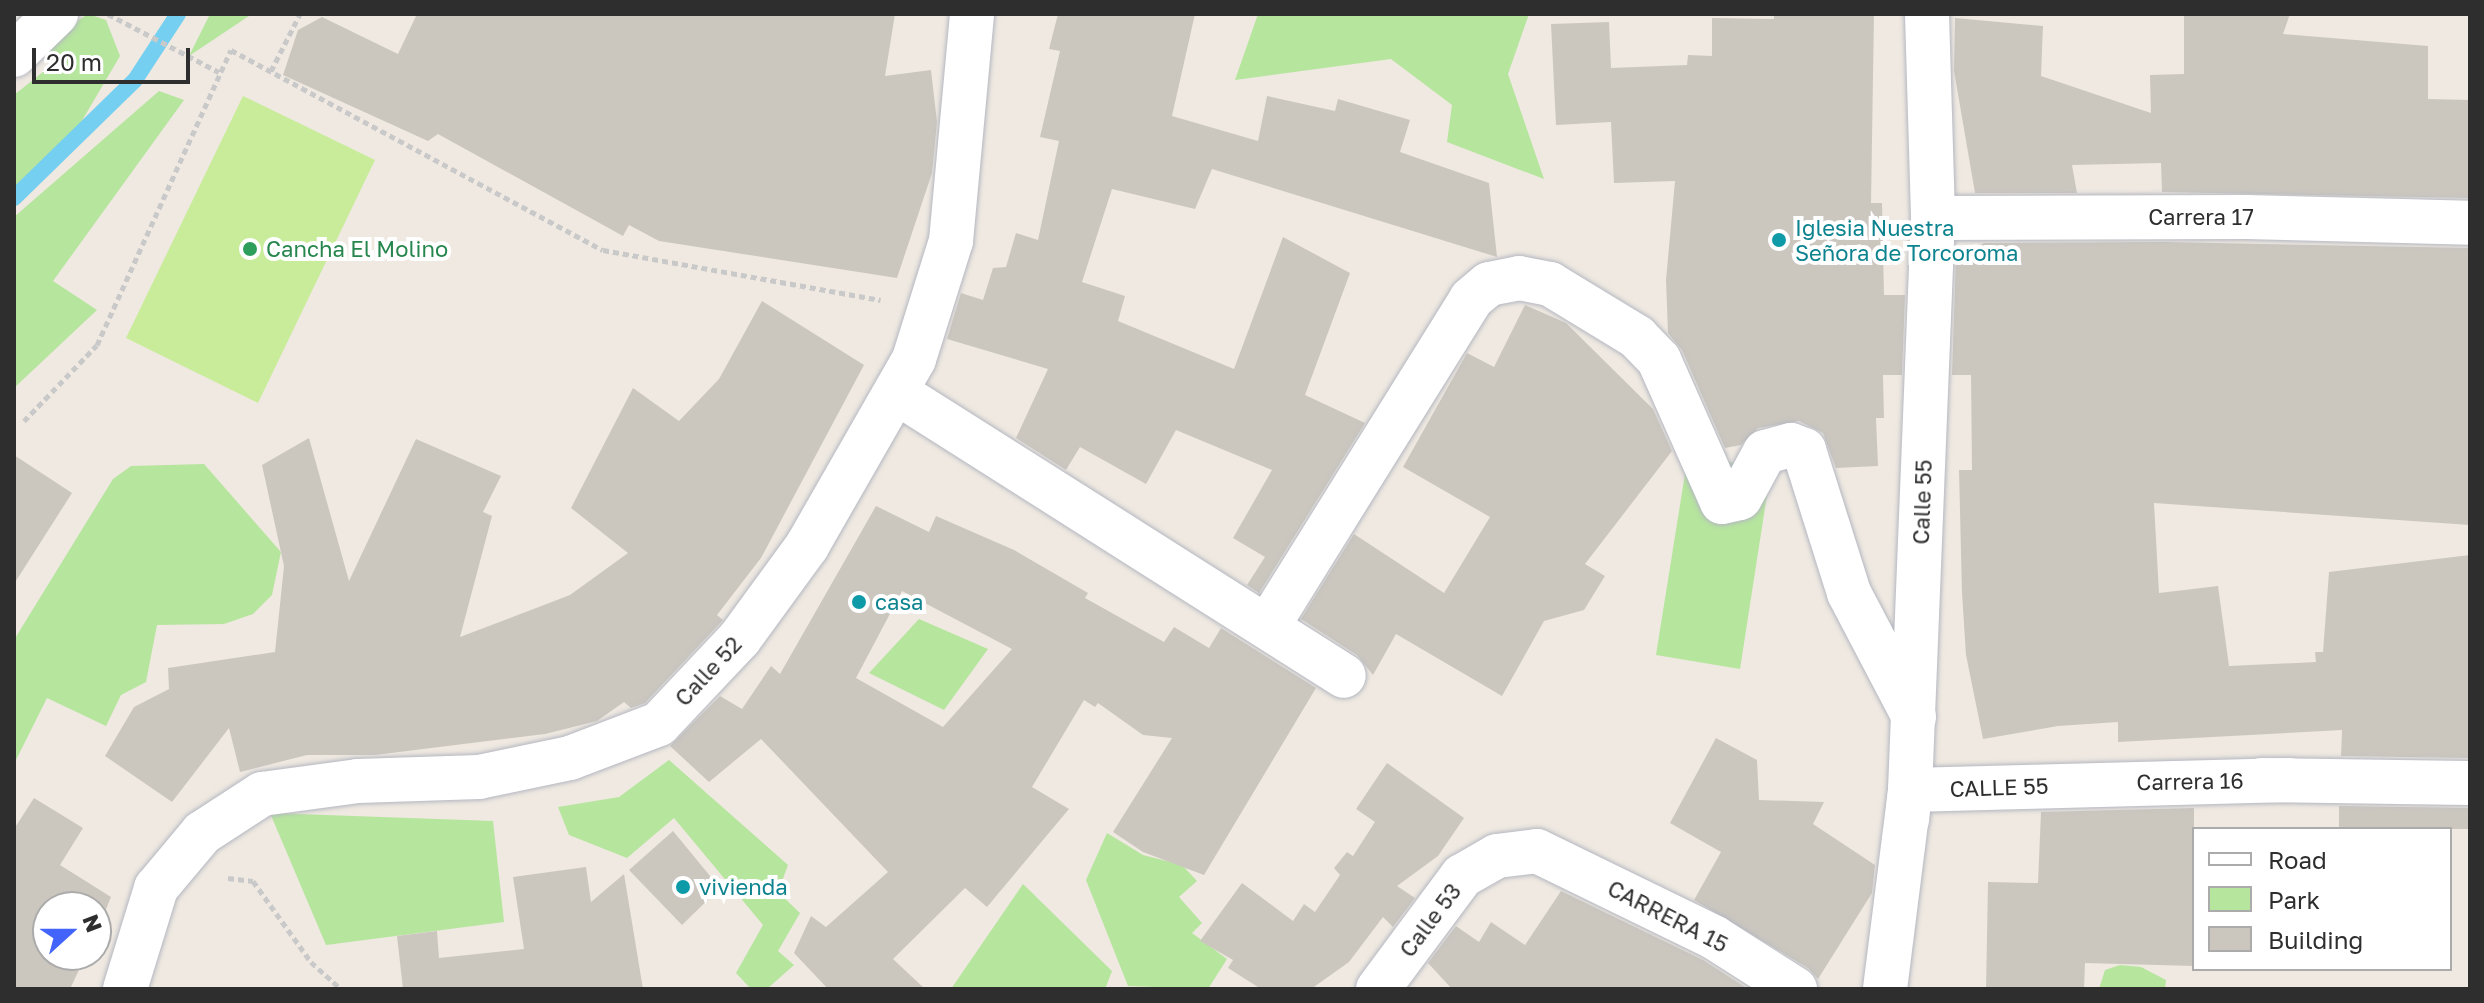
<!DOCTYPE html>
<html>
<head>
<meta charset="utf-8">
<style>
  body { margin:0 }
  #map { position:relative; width:2484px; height:1003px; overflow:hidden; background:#efe9e1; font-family:"Golos Text",sans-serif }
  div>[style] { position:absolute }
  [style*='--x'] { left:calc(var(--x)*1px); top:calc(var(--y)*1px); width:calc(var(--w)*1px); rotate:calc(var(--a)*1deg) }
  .green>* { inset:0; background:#b6e59e }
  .pitch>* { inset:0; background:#c9ec9a }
  .stream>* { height:16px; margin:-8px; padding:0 8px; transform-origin:8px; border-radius:8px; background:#75cff0 }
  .building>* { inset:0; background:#cbc7bf }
  .path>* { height:5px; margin-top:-2.5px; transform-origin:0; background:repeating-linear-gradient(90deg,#c9c9c9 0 6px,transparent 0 10px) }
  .roads { filter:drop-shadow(0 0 2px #b4b7c1) drop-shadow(0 0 2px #b4b7c1) }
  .street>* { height:44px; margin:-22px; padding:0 22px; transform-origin:22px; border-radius:22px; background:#fff }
  .secondary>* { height:44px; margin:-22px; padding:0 22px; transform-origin:22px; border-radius:22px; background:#fff }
  .dots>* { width:22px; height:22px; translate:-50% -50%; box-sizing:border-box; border:4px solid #fff; border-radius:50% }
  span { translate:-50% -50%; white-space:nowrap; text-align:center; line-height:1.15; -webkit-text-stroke:8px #fff; paint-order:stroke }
  .street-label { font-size:22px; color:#2e2e2e }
  .culture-label { font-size:22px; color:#0d838f }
  .left { translate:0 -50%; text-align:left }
  .leisure-label { font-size:22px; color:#27864d }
  .frame { position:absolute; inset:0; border:16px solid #2e2e2e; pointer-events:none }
  .legend { position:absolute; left:2192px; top:827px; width:260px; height:144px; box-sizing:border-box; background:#fff; border:2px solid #ababab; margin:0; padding:10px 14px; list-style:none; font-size:24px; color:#2e2e2e }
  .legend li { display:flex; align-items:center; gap:16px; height:40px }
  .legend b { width:40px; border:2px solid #ababab }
  .north { position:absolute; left:32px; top:891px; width:80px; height:80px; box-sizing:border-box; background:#fff; border:2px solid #ababab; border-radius:50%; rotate:69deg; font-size:22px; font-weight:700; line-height:32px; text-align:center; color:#2e2e2e }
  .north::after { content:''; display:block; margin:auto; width:28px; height:36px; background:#4264fb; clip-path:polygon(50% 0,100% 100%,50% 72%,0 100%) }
  .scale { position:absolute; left:32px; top:48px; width:158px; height:36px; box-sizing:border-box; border:4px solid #2e2e2e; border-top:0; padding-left:10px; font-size:24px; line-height:28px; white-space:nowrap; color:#2e2e2e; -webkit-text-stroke:6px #fff; paint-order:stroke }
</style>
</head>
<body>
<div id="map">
  <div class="green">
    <div style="clip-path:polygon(88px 14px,106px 20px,120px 56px,63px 153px,14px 195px,14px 95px,53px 64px,47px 41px)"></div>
    <div style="clip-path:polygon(210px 14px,252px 14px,189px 56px)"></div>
    <div style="clip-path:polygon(1258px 14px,1529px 14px,1508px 74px,1544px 179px,1447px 142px,1452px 105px,1391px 59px,1235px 80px)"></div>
    <div style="clip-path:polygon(159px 91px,184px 100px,53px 281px,97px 310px,14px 388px,14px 217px)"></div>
    <div style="clip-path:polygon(1688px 455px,1771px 469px,1740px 669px,1656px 655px)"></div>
    <div style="clip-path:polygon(204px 464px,281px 552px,272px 595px,253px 614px,224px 624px,157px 625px,146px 682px,121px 695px,106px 726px,47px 698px,14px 764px,14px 640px,113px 479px,131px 466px)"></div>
    <div style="clip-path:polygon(919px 619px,988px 649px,944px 710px,869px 673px)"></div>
    <div style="clip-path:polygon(669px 760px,788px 865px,778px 892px,800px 913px,778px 951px,794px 965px,767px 989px,751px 989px,736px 973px,763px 925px,674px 818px,627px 858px,569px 835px,558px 807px,619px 797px)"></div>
    <div style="clip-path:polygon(270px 813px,493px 821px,504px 922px,326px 945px)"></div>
    <div style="clip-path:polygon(1107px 833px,1143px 855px,1182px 865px,1197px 881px,1179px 897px,1202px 923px,1192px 933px,1227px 959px,1208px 989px,1128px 986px,1086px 880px)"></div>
    <div style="clip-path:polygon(1023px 884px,1112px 971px,1105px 989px,951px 989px)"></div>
    <div style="clip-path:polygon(2120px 965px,2141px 967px,2166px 980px,2165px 989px,2099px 989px,2105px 970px)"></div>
  </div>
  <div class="pitch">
    <div style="clip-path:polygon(243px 96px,375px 160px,258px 403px,126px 338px)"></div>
  </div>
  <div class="stream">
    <div style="--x:14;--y:198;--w:169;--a:-44.3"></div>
    <div style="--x:135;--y:80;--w:79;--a:-56.9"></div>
  </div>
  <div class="building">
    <div style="clip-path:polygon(417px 14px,895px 14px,885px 76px,931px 70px,937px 122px,932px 173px,897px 278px,659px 241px,629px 225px,623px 236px,438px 134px,428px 141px,283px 75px,298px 30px,322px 17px,398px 54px)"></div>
    <div style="clip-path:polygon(1058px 14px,1195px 14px,1172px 116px,1258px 141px,1267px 96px,1335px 111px,1338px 99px,1410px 120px,1400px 152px,1489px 183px,1497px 257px,1212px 169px,1195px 209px,1112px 189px,1082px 282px,1125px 296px,1118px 321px,1234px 369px,1283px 237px,1350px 273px,1305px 395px,1365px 423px,1259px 593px,1247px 585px,1265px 557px,1233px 538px,1272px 470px,1176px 430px,1146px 484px,1080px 447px,1066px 470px,1016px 438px,1048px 369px,947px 339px,961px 293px,983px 300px,993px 268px,1006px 267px,1016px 233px,1038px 240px,1059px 141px,1040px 137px,1060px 51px,1049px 49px)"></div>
    <div style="clip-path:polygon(1774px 14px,1874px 14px,1871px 203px,1882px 203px,1884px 295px,1905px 295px,1902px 375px,1883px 375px,1884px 418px,1876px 418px,1878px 466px,1836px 468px,1823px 433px,1799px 421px,1758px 428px,1741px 445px,1725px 448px,1682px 350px,1668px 333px,1666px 280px,1675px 181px,1614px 183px,1611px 122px,1556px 125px,1551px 24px,1609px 22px,1611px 68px,1687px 65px,1688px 55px,1712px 56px,1712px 18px,1774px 19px)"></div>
    <div style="clip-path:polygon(2184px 14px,2290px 14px,2283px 34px,2428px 46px,2428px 99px,2470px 100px,2470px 198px,2162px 192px,2161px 163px,2072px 165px,2077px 193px,1975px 193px,1954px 71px,1955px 18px,2043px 26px,2041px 76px,2151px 113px,2150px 75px,2184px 74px)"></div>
    <div style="clip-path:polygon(2164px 242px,2470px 248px,2470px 525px,2154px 503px,2159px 593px,2218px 586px,2229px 666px,2316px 662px,2315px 652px,2323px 652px,2329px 572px,2470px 555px,2470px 758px,2341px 756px,2342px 730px,2118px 742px,2118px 722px,2058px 726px,1983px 739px,1966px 655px,1962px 593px,1959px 470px,1972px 470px,1971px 375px,1952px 375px,1956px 257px,1984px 243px)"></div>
    <div style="clip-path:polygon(762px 301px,864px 365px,761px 558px,717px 615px,723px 620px,645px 703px,631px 708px,624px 702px,597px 721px,545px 734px,375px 755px,307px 755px,240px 772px,229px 728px,172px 802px,105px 756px,134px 707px,169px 689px,168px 668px,275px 652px,284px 566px,262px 465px,309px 438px,349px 581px,416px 439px,501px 476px,483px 512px,492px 516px,460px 637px,570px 595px,628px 553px,571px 508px,633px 388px,679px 421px,719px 379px)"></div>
    <div style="clip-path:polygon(1525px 305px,1566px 323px,1653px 409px,1672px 451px,1585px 564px,1605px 576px,1584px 610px,1544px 621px,1502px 696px,1396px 634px,1373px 675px,1357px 655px,1301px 619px,1354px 534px,1444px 593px,1490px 517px,1403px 467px,1467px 353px,1494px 367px)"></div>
    <div style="clip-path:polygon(14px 455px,72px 493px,14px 584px)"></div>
    <div style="clip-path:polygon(evenodd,876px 506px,929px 532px,936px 516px,1014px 550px,1088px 593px,1085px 598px,1164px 642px,1174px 627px,1209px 648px,1221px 628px,1316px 688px,1204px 875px,1143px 852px,1113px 832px,1172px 738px,1143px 735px,1098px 703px,1095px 707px,1084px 700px,1032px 787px,1069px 809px,987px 907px,965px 888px,893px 959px,925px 989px,828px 989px,794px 953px,811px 916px,826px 927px,888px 872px,761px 739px,709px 782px,670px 746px,720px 696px,742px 709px,771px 666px,780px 674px,876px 506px,902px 591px,1012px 649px,943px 727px,856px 678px,902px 591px)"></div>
    <div style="clip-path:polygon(1716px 738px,1757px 760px,1759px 800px,1824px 802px,1813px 824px,1875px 865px,1872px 893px,1818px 979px,1808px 968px,1694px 900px,1721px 852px,1670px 823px)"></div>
    <div style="clip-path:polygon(1387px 763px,1464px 818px,1438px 856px,1397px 886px,1415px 898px,1393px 927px,1383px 917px,1349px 962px,1311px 989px,1261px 989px,1228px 968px,1233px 960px,1200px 941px,1242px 883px,1293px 921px,1304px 904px,1315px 912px,1340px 875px,1334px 868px,1347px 852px,1353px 856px,1375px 822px,1356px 809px)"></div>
    <div style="clip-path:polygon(34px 798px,83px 828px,60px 865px,111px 897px,96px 934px,96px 907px,48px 907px,48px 955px,86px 955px,70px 989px,14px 989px,14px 829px)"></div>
    <div style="clip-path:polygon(2339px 806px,2470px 808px,2470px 829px,2339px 829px)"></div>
    <div style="clip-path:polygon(2194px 808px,2194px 966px,2085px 963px,2084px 989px,1986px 989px,1988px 882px,2038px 883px,2041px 812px)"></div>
    <div style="clip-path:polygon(673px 831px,720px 888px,682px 925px,629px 870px)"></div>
    <div style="clip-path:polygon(586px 867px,591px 902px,624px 874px,643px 989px,403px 989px,397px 936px,437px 931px,439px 958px,524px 949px,513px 877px)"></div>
    <div style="clip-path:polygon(1561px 891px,1703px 960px,1748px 989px,1452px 989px,1428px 963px,1456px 926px,1479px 942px,1491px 922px,1525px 945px)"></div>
  </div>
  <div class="path">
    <div style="--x:108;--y:14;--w:125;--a:27.6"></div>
    <div style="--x:271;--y:71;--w:64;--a:-63"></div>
    <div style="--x:24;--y:421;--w:105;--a:-46.2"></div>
    <div style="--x:97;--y:345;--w:324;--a:-65.6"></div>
    <div style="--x:231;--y:50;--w:422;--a:28.3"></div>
    <div style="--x:603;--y:250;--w:282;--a:10.2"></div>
    <div style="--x:228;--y:878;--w:25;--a:7"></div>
    <div style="--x:253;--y:881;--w:100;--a:54.4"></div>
    <div style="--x:311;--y:962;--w:40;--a:42"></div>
  </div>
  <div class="roads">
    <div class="street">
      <div style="--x:14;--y:55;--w:59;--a:-44.3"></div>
      <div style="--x:896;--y:392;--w:530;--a:32.37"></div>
      <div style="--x:1269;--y:624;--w:383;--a:-58.1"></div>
      <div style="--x:1471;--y:299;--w:23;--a:-40"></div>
      <div style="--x:1489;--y:284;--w:31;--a:-11"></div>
      <div style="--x:1519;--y:278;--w:32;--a:11"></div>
      <div style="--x:1550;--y:284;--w:102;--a:31.3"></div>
      <div style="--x:1637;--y:337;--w:32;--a:46"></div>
      <div style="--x:1659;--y:360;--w:155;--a:66.1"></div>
      <div style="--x:1722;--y:502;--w:18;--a:-13"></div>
      <div style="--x:1740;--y:498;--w:52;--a:-61.5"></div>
      <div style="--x:1765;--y:452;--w:27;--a:-15"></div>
      <div style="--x:1791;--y:445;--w:14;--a:21"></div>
      <div style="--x:1804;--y:450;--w:150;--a:72.5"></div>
      <div style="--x:1849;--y:593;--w:140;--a:62.3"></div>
      <div style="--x:2261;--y:780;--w:209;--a:0.8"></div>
      <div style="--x:1907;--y:820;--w:30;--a:-84"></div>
      <div style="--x:1910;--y:790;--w:379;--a:-1.5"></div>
      <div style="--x:1378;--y:989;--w:141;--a:-53.4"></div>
      <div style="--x:1462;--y:876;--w:40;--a:-29.7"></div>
      <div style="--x:1497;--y:856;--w:40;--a:-7.1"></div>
      <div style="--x:1537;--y:851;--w:198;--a:26"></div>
      <div style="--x:1715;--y:938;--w:95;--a:32.5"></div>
      <div style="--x:1885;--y:989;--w:201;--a:-82.8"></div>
      <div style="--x:1910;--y:790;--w:572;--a:-87.7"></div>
    </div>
    <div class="secondary">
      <div style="--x:1927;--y:14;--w:204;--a:88.3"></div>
      <div style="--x:1933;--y:218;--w:313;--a:-0.2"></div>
      <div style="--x:2246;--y:217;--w:224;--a:1.5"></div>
      <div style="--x:125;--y:989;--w:106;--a:-72.9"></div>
      <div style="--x:156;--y:888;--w:72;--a:-50.1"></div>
      <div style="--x:202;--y:833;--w:72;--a:-33"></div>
      <div style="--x:262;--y:794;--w:97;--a:-7.7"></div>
      <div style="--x:358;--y:781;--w:121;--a:-1.9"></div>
      <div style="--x:479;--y:777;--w:93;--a:-11.8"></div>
      <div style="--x:570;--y:758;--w:95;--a:-20.9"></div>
      <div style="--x:659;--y:724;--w:118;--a:-46.7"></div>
      <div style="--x:740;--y:638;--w:114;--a:-53.9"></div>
      <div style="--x:807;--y:546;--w:215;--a:-60.2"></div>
      <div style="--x:914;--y:359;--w:124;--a:-72.6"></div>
      <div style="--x:951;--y:241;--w:228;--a:-84.7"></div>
    </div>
  </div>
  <div class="dots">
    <div style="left:1779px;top:240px;background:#0f9aa8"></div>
    <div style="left:250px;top:249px;background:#2e9e5b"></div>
    <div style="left:859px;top:602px;background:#0f9aa8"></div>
    <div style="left:683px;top:887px;background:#0f9aa8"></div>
  </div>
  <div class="street-label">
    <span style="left:2201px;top:217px">Carrera 17</span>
    <span style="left:1922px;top:502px;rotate:-88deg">Calle 55</span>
    <span style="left:708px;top:671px;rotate:-47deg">Calle 52</span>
    <span style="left:2190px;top:781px;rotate:-1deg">Carrera 16</span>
    <span style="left:1999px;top:787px;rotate:-2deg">CALLE 55</span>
    <span style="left:1668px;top:916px;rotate:27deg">CARRERA 15</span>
    <span style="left:1430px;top:920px;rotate:-53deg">Calle 53</span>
  </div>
  <div class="culture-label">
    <span class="left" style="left:1795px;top:240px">Iglesia Nuestra<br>Señora de Torcoroma</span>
    <span class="left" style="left:875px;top:602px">casa</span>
    <span class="left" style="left:699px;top:887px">vivienda</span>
  </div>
  <div class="leisure-label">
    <span class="left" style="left:266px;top:249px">Cancha El Molino</span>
  </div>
  <div class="frame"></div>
  <ul class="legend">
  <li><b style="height:10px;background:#fff"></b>Road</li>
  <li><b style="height:22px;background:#b6e59e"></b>Park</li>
  <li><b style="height:22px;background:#cbc7bf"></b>Building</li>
  </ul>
  <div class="north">N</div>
  <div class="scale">20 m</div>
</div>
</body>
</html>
